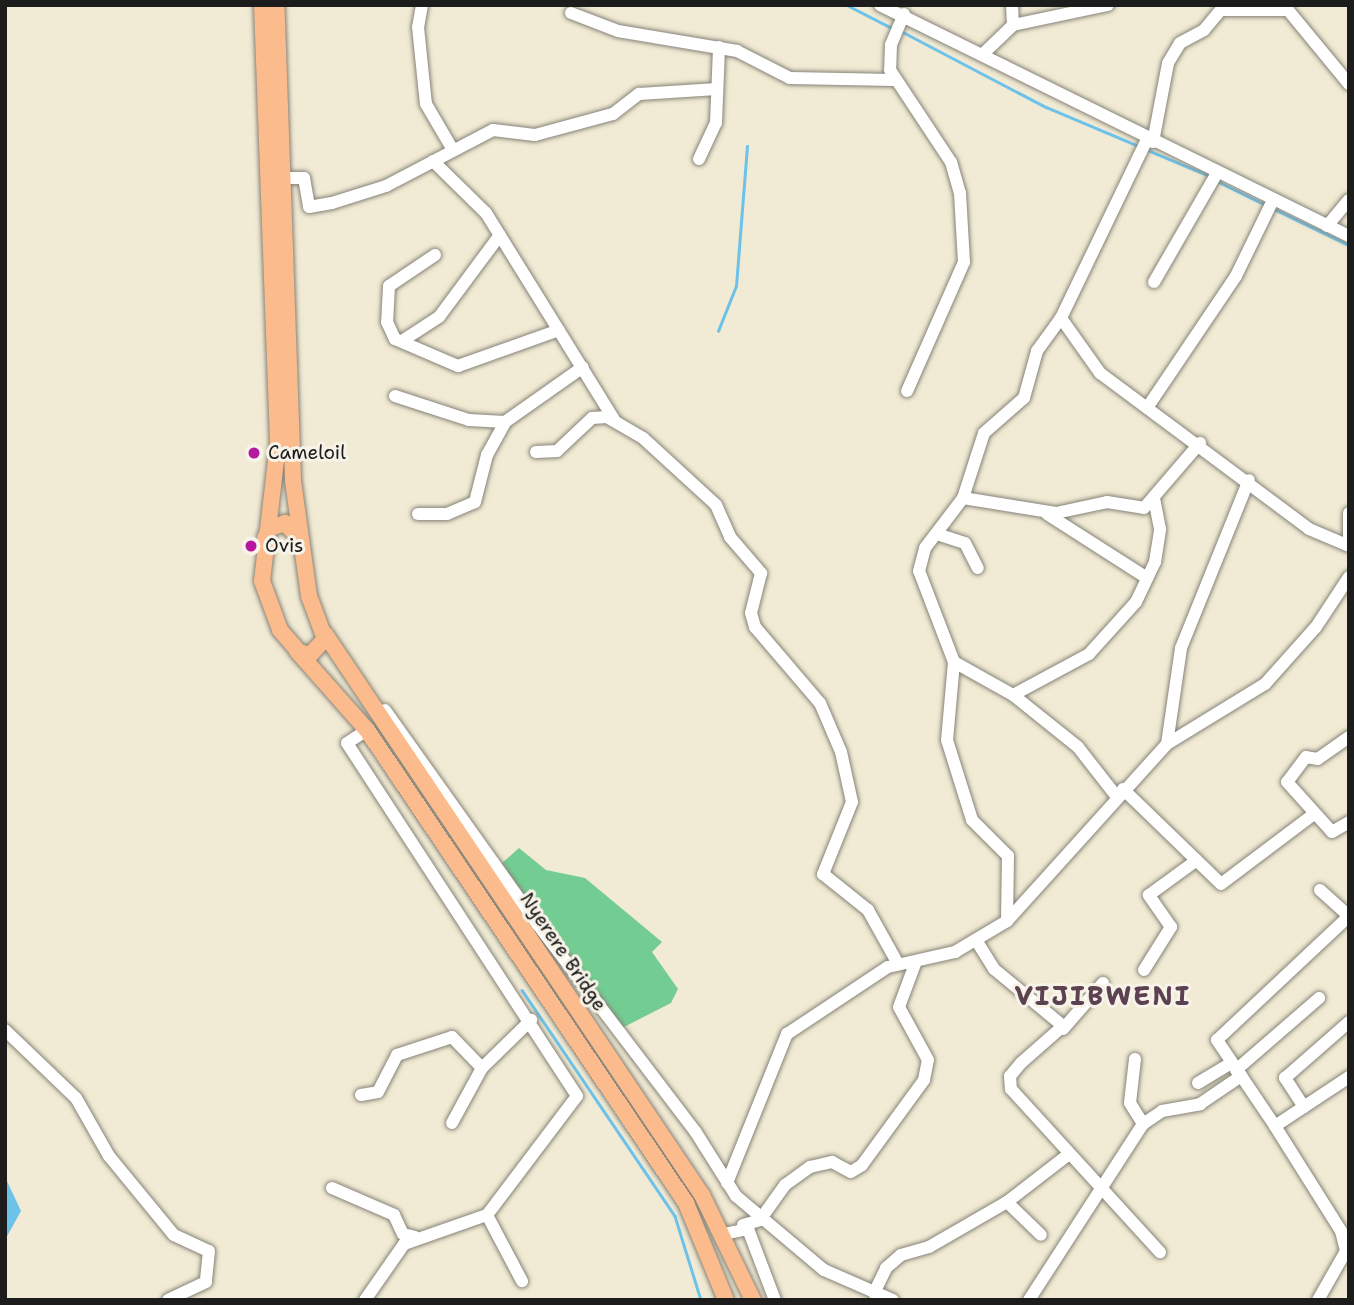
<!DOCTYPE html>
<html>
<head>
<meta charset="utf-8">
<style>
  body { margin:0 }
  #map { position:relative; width:1354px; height:1305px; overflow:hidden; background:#f1ead4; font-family:"Shantell Sans",sans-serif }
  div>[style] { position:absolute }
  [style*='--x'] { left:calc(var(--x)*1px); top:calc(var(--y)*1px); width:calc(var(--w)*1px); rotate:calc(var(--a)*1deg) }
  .green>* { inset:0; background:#73cd93 }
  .water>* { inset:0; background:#6cc2e9 }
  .stream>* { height:2.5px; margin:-1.25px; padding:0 1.25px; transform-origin:1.25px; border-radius:1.25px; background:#6cc2e9 }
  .roads { filter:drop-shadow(0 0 2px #868378) drop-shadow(0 0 2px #868378) }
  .minor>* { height:12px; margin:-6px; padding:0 6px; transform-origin:6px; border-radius:6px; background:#fff }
  .major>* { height:16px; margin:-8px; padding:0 8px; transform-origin:8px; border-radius:8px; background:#fbbb8d }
  .dots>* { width:19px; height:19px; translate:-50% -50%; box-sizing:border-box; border:4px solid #f7f3e8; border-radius:50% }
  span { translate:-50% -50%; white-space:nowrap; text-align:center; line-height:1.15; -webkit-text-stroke:6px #f7f3e8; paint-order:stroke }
  .poi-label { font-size:19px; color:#1c1c1c }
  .left { translate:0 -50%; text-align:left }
  .street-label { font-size:19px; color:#1c1c1c }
  .district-label { font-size:26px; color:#5c4250; font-weight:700; letter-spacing:2px }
  .frame { position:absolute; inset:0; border:7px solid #1c1c1c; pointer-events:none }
</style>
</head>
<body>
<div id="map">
  <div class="green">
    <div style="clip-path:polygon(519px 848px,546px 870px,585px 878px,662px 942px,652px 952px,678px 989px,671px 1003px,620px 1029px,610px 1022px,502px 863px)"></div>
  </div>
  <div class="water">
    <div style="clip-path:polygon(5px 1177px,21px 1211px,5px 1240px)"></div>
  </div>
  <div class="stream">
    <div style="--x:847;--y:5;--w:53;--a:27.1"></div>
    <div style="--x:901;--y:31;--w:164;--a:27.7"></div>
    <div style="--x:1046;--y:107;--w:101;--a:22.8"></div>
    <div style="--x:1145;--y:149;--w:70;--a:22.6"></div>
    <div style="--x:1219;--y:182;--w:52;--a:26.1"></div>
    <div style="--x:1272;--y:208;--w:85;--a:25.7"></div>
    <div style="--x:718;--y:331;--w:48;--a:-68.2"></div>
    <div style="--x:736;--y:286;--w:140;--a:-85.5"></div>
    <div style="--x:522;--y:990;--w:273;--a:55.9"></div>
    <div style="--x:675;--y:1216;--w:88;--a:72.8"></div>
  </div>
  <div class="roads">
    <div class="minor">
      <div style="--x:422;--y:5;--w:22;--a:100"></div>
      <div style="--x:418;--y:27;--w:77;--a:84.1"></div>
      <div style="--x:426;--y:104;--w:53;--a:59.6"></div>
      <div style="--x:880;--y:5;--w:523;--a:26.22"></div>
      <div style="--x:1222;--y:10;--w:66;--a:0"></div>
      <div style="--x:1288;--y:10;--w:96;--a:50.5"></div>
      <div style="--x:571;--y:13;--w:50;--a:21"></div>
      <div style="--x:618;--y:31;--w:121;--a:9.5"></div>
      <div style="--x:737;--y:51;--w:59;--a:27"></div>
      <div style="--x:790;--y:78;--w:104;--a:1.1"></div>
      <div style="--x:904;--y:14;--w:34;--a:113"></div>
      <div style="--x:891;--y:45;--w:25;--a:92"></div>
      <div style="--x:890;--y:70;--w:110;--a:56.5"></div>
      <div style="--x:951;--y:162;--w:32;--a:74"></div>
      <div style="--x:960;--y:193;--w:69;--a:86.7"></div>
      <div style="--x:964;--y:262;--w:141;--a:113.8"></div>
      <div style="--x:1013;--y:25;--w:97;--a:-11.9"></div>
      <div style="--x:983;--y:54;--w:42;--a:-44"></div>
      <div style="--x:1013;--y:25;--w:20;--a:-93"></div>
      <div style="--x:1153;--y:142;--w:80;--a:-79.2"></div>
      <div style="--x:1168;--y:63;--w:23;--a:-59"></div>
      <div style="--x:1180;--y:43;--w:27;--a:-28"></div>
      <div style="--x:1204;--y:30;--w:33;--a:-50"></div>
      <div style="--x:699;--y:159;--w:40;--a:-65"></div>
      <div style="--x:716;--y:123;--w:76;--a:-87.7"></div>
      <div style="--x:433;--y:161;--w:74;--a:44.5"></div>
      <div style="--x:486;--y:213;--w:245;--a:58.2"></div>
      <div style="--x:285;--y:178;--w:19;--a:0"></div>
      <div style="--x:304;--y:178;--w:29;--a:80"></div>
      <div style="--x:309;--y:207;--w:23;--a:-10"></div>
      <div style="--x:332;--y:203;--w:57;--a:-17.5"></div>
      <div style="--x:386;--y:186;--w:121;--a:-27.6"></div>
      <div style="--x:493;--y:130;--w:42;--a:6.8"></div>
      <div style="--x:535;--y:135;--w:81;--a:-15.1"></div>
      <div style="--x:613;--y:114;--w:33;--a:-38"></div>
      <div style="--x:639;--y:94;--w:78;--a:-3.7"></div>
      <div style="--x:1327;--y:226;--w:34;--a:-50"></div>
      <div style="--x:435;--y:255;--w:55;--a:146"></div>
      <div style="--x:389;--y:286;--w:36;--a:93"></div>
      <div style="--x:387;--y:322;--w:19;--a:65"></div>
      <div style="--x:395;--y:339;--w:69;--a:23.2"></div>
      <div style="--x:458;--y:366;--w:107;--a:-19.6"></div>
      <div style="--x:1154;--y:282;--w:126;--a:-60"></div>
      <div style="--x:1061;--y:318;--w:67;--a:54.7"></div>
      <div style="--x:1100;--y:373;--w:261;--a:36.7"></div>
      <div style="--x:1309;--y:529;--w:43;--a:23"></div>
      <div style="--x:402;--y:341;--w:44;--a:-33"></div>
      <div style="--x:439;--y:317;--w:102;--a:-53.4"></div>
      <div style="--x:395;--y:396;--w:78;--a:18"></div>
      <div style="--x:469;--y:420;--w:36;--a:3"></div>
      <div style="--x:505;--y:422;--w:95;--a:-35.2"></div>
      <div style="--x:1147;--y:408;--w:159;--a:-56"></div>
      <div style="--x:1236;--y:276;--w:85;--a:-64"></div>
      <div style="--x:536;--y:452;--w:21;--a:-3"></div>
      <div style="--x:557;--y:451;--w:48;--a:-43.3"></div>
      <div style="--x:592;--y:418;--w:15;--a:-4"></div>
      <div style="--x:607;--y:417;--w:42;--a:30.3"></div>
      <div style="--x:643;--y:438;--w:99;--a:42.5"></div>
      <div style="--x:716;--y:505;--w:35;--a:66"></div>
      <div style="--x:730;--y:537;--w:48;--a:49.3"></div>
      <div style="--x:761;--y:573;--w:41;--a:104"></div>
      <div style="--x:751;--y:613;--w:15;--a:74"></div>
      <div style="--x:755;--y:627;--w:100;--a:49.5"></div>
      <div style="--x:820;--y:703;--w:53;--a:66.8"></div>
      <div style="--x:841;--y:752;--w:51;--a:77.6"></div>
      <div style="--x:852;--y:802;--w:78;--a:111.9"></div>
      <div style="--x:823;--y:874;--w:58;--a:38.7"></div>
      <div style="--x:868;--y:910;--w:62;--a:60.9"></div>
      <div style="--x:963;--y:498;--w:94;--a:9.2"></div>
      <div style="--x:1056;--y:513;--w:52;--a:-12.2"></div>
      <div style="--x:1107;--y:502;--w:37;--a:9"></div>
      <div style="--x:1144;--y:508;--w:86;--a:-49.3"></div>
      <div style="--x:1349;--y:513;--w:24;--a:90"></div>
      <div style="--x:418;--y:514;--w:29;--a:0"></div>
      <div style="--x:447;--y:514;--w:30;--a:-23"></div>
      <div style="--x:475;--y:502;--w:49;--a:-75.7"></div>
      <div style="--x:487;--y:455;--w:38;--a:-61"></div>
      <div style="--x:1047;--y:514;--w:119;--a:32.6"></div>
      <div style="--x:937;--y:534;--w:29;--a:18"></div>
      <div style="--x:965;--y:543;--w:28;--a:63"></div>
      <div style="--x:954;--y:662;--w:78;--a:95.1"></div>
      <div style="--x:947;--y:740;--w:84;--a:72.6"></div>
      <div style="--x:972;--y:820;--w:51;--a:45"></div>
      <div style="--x:1008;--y:856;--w:65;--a:90.9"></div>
      <div style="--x:1013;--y:695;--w:86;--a:-28.3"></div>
      <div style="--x:1089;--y:654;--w:70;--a:-47.9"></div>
      <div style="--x:1136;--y:602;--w:44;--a:-64.6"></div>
      <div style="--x:1155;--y:562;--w:33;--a:-81"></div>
      <div style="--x:1160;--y:529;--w:31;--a:-101"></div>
      <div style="--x:385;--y:710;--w:264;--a:54.6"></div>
      <div style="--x:538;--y:925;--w:259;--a:52.7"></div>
      <div style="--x:695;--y:1131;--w:77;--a:57.8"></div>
      <div style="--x:736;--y:1196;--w:115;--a:40.1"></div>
      <div style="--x:824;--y:1270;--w:75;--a:23.5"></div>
      <div style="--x:1349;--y:737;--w:38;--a:145"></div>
      <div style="--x:1318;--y:759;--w:12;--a:-171"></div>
      <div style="--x:1306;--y:757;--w:31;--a:127"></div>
      <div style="--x:1287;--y:782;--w:67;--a:48"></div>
      <div style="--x:1332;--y:832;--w:20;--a:-30"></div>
      <div style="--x:1167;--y:744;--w:97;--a:-81.7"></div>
      <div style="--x:1181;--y:648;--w:181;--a:-68"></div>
      <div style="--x:1123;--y:789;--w:136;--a:44.1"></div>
      <div style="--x:1221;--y:884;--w:116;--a:-37"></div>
      <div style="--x:1117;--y:797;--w:63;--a:-128"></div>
      <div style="--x:1078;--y:747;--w:83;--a:-141.3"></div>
      <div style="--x:1013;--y:695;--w:68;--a:-150.8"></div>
      <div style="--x:954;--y:662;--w:97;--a:-111"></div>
      <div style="--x:919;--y:571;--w:24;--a:-75"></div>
      <div style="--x:925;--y:548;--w:63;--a:-52.8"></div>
      <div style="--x:963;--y:498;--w:68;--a:-72.1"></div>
      <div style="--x:984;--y:433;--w:53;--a:-41.2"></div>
      <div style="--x:1024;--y:398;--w:49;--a:-74.5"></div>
      <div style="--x:1037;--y:351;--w:41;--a:-54"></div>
      <div style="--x:1061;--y:318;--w:199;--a:-64.3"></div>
      <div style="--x:1320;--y:890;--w:39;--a:42"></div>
      <div style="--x:976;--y:940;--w:34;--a:58"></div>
      <div style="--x:994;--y:969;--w:89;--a:39.6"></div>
      <div style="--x:1063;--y:1026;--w:56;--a:138.6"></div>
      <div style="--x:1021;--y:1063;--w:17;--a:130"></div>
      <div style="--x:1010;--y:1076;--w:13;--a:86"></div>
      <div style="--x:1011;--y:1089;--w:221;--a:47.6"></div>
      <div style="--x:1144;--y:970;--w:51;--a:-57.9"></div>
      <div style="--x:1171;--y:927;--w:39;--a:-125"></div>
      <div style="--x:1149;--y:895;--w:59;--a:-36.1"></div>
      <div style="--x:1063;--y:1029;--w:61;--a:-49"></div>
      <div style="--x:5;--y:1030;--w:98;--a:43.8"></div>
      <div style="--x:76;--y:1098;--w:67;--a:60.4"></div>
      <div style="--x:109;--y:1156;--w:102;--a:50.6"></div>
      <div style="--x:174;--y:1235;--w:38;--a:25"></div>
      <div style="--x:209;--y:1251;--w:31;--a:96"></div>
      <div style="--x:206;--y:1282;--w:42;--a:154.7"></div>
      <div style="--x:1135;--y:1059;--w:44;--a:96.5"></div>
      <div style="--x:1130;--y:1103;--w:25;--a:58"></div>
      <div style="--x:1236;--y:1070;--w:110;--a:-40.9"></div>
      <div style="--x:1198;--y:1083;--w:39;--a:-31"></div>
      <div style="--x:361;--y:1095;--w:17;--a:-10"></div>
      <div style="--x:378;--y:1092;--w:42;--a:-62.8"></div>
      <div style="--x:397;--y:1055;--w:58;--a:-18.1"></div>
      <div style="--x:452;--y:1037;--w:43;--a:45.9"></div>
      <div style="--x:1304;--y:1107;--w:35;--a:-123"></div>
      <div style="--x:1285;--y:1078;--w:85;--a:-41.2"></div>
      <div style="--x:452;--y:1123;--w:63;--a:-61.4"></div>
      <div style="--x:482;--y:1068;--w:69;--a:-44.4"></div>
      <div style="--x:1275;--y:1126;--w:104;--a:-124"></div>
      <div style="--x:1217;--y:1040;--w:181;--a:-43.2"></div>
      <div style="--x:727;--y:1183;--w:161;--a:-68.1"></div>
      <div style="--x:787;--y:1034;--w:121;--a:-33.6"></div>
      <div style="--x:888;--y:967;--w:69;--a:-12.6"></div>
      <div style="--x:955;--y:952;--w:61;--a:-30.8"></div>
      <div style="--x:1007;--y:921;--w:239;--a:-47.9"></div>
      <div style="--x:1167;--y:744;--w:115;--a:-31.5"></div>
      <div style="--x:1265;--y:684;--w:76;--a:-48.2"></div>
      <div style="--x:1316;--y:627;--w:60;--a:-56.6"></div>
      <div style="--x:332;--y:1188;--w:68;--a:23.5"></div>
      <div style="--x:394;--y:1215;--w:21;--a:65"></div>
      <div style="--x:403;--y:1234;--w:12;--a:14"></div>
      <div style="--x:1007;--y:1202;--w:47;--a:44.1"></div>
      <div style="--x:487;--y:1215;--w:75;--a:62.1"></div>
      <div style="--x:743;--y:1225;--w:18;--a:-16"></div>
      <div style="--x:760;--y:1220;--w:43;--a:-54.5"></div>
      <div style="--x:785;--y:1185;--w:31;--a:-36"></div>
      <div style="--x:810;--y:1167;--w:23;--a:-13"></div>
      <div style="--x:832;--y:1162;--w:21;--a:28"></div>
      <div style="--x:851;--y:1172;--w:13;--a:-32"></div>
      <div style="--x:862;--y:1165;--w:105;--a:-53.9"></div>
      <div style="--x:924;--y:1080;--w:20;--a:-79"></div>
      <div style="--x:928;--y:1060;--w:60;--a:-118.7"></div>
      <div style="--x:899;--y:1007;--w:46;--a:-69.6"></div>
      <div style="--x:724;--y:1234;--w:25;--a:-12"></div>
      <div style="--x:748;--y:1229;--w:76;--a:69.2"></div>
      <div style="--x:874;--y:1293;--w:28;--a:-64"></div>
      <div style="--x:886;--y:1268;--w:20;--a:-41"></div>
      <div style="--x:901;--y:1255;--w:29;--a:-16"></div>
      <div style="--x:929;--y:1247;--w:90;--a:-30"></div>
      <div style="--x:1007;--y:1202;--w:78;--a:-37.7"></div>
      <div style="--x:365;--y:1300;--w:68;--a:-55.1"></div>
      <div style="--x:404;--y:1244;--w:88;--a:-19.3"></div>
      <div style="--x:487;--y:1215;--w:149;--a:-52.9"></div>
      <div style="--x:577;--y:1096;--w:421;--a:-123.1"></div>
      <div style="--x:347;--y:743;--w:24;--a:-33"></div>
      <div style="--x:1029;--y:1300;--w:210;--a:-57.1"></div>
      <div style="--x:1143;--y:1124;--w:23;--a:-34"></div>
      <div style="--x:1162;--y:1111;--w:39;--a:-10"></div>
      <div style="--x:1200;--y:1104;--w:50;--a:-34.3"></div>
      <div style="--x:1318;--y:1300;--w:56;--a:-60.3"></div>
      <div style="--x:1346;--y:1251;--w:21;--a:-104"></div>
      <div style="--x:1341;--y:1231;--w:124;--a:-122.2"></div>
      <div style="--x:1275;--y:1126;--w:89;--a:-33.5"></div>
    </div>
    <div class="major">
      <div style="--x:262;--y:5;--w:438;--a:87.9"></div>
      <div style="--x:278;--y:443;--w:139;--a:96.6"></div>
      <div style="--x:262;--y:581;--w:52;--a:69.8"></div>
      <div style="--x:280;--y:630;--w:29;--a:49"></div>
      <div style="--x:299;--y:652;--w:11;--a:15"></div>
      <div style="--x:310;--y:655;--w:22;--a:-47"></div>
      <div style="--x:325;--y:639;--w:46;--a:-110.4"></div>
      <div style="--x:309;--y:596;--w:117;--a:-97.9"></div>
      <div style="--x:293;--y:480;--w:475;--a:-92"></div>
      <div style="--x:265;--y:538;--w:11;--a:-63"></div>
      <div style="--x:270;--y:528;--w:16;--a:-18"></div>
      <div style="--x:285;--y:523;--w:22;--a:47"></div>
      <div style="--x:325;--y:634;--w:676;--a:56.1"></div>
      <div style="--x:702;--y:1195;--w:117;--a:64.1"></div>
      <div style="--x:297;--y:651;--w:106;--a:48.5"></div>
      <div style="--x:367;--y:730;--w:571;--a:56"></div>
      <div style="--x:686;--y:1203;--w:105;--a:67.6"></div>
    </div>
  </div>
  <div class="dots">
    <div style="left:254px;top:453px;background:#b5179e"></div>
    <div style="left:251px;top:546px;background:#b5179e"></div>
  </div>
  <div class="poi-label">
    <span class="left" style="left:268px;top:453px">Cameloil</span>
    <span class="left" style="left:265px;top:546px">Ovis</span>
  </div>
  <div class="street-label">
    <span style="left:563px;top:952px;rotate:56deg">Nyerere Bridge</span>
  </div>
  <div class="district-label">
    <span style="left:1103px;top:996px">VIJIBWENI</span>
  </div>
  <div class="frame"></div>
</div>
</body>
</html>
